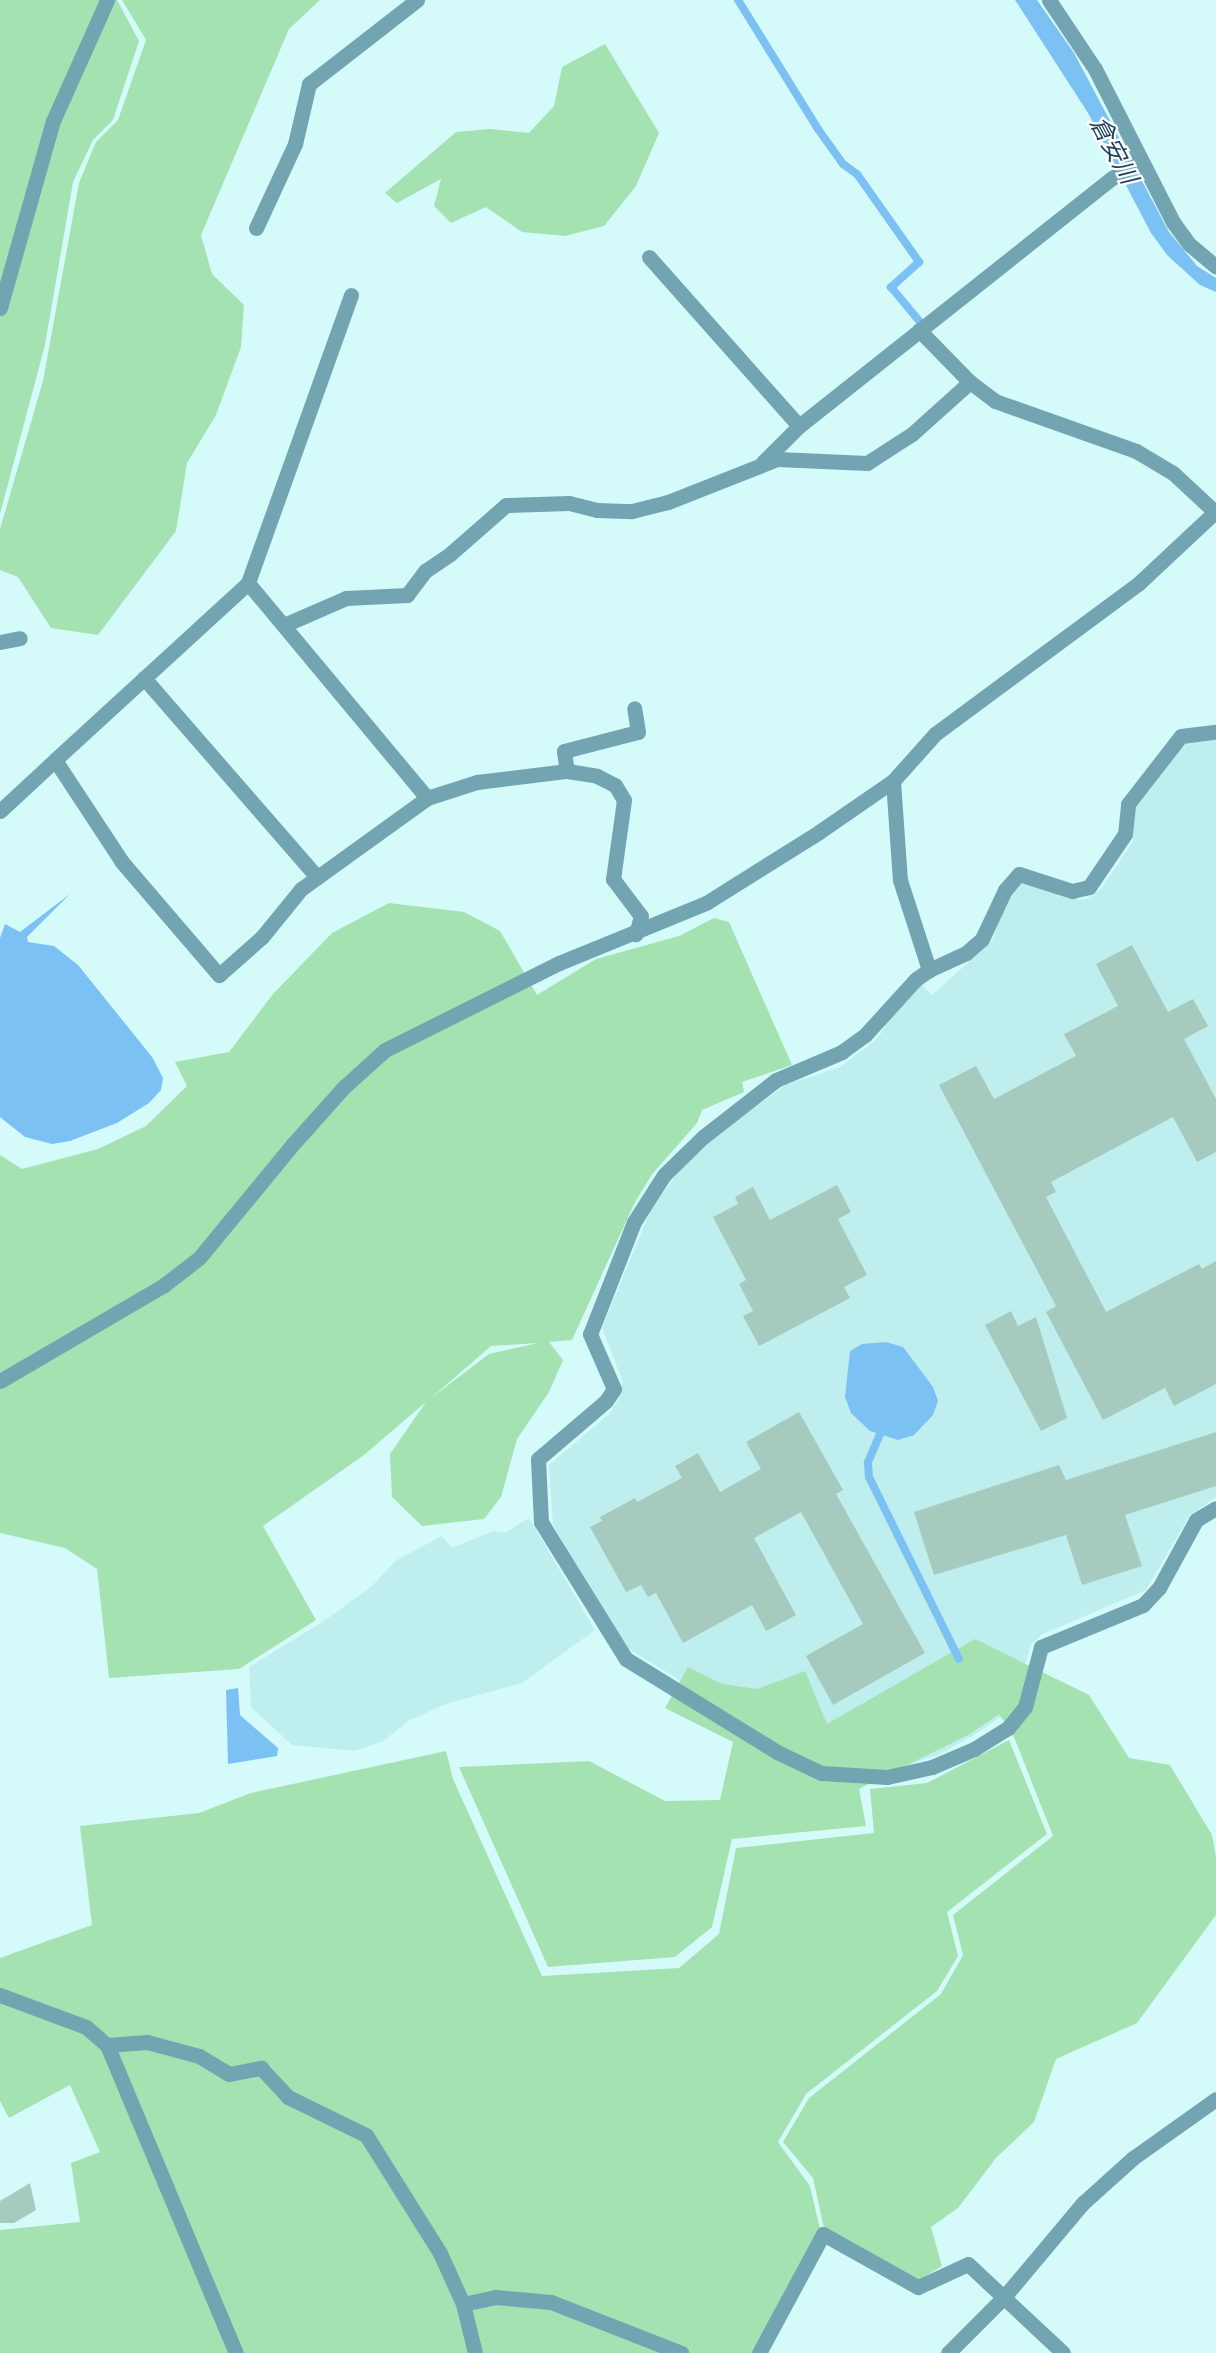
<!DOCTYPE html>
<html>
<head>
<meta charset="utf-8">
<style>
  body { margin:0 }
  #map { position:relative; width:1216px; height:2353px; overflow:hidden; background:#d4fbfa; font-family:Jost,"Noto Sans JP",sans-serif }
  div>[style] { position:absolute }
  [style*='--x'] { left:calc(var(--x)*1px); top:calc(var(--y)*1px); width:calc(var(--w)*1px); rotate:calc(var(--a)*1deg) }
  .built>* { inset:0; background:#bfeeee }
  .green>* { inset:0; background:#a5e2b1 }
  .water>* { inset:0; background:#7cc1f3 }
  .stream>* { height:8px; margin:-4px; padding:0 4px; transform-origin:4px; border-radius:4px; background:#7cc1f3 }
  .building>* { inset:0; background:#a7cabe }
  .street>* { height:15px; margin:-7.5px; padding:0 7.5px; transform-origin:7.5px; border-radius:7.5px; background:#73a4b2 }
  span { translate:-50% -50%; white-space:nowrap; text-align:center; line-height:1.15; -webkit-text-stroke:4.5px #fff; paint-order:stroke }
  .water-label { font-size:24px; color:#1c435c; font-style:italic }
</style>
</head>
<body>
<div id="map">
  <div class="built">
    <div style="clip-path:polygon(1216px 740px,1216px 1497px,1190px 1515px,1146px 1590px,1041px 1635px,1031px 1645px,1012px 1709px,974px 1735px,938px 1755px,904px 1766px,810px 1759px,627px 1648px,553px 1525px,549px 1465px,609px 1414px,622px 1394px,622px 1380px,602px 1328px,651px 1209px,680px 1170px,727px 1127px,786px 1085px,840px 1067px,878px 1038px,894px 1012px,921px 984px,932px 995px,992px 941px,1007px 900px,1021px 884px,1029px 883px,1066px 898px,1085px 900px,1101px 889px,1133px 841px,1135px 809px,1187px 743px)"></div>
    <div style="clip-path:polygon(529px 1518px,595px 1630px,522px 1683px,446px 1704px,410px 1720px,383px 1741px,355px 1751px,292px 1745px,251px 1707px,249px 1667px,324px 1621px,372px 1586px,395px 1561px,442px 1536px,452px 1548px,493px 1531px,505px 1533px)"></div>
  </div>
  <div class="green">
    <div style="clip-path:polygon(0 0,117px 0,139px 41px,113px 120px,93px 140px,73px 182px,45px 345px,0 514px)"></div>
    <div style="clip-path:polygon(122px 0,320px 0,289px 29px,201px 235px,212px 274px,244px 305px,241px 347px,216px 415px,187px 463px,176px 531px,98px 635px,51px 628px,18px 577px,0 570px,0 529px,43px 381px,79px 183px,96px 142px,118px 120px,146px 40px)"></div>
    <div style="clip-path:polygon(605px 44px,659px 133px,636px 186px,604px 226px,565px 236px,522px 232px,486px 207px,451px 223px,434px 206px,441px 179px,397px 203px,385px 193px,456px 132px,490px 129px,529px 133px,554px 106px,562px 67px)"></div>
    <div style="clip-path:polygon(evenodd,389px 903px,464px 912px,500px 931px,537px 995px,596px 959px,679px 936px,714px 918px,729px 922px,792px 1065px,742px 1082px,744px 1092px,702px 1110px,697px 1123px,653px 1173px,635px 1202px,572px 1340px,549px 1342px,563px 1360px,549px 1392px,517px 1439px,501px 1497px,484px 1519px,422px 1526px,392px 1497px,390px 1454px,426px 1402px,364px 1455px,263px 1526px,316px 1620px,239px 1669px,109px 1678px,97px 1569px,65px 1548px,0 1533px,0 1155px,22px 1169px,98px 1149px,146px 1126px,187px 1086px,175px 1062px,229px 1052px,273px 994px,332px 933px,389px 903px,538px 1343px,489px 1354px,431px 1398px,491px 1346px,538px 1343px)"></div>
    <div style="clip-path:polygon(975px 1639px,1089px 1695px,1129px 1758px,1170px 1765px,1212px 1835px,1216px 1857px,1216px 1915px,1137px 2023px,1056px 2059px,1034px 2122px,996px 2158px,958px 2208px,931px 2227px,942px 2266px,919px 2280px,824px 2228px,813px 2178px,783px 2142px,809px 2098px,941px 1994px,963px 1955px,953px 1915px,1053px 1836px,1014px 1737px,999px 1714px,970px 1734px,859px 1789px,866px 1826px,732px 1839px,712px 1927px,675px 1957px,548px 1967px,459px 1767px,589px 1761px,665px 1801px,720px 1800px,733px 1742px,665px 1708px,688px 1667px,722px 1684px,757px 1689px,805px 1671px,827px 1724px)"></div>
    <div style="clip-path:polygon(1009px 1740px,1047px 1834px,947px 1912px,958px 1956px,937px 1991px,806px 2094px,778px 2142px,810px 2186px,820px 2229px,756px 2353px,0 2353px,0 2230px,80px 2222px,71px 2163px,100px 2152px,70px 2085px,9px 2118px,0 2101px,0 1958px,92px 1925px,80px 1826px,199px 1813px,251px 1793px,446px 1751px,453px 1779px,542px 1976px,679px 1968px,719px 1934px,736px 1848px,874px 1833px,870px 1789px,927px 1783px)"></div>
  </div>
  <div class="water">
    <div style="clip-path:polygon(1015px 0,1037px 0,1074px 53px,1169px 232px,1197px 266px,1216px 278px,1216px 292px,1200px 285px,1167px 255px,1151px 233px,1088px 113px)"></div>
    <div style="clip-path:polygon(70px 894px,27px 937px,28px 942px,54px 946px,78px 965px,152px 1057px,163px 1078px,161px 1090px,149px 1103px,117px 1123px,70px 1141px,52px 1144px,25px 1137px,0 1117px,0 938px,5px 924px,20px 932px)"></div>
    <div style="clip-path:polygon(886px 1342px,903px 1347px,933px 1387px,938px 1401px,933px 1415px,914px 1435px,898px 1440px,870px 1431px,851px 1413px,845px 1397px,850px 1351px,862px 1344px)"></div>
    <div style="clip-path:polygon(238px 1688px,240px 1715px,278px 1748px,277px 1756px,228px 1764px,226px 1690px)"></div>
  </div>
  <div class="stream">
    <div style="--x:738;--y:0;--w:152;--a:58.2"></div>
    <div style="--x:818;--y:129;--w:43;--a:54.5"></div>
    <div style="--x:843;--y:164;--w:17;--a:36"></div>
    <div style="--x:857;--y:174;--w:108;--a:54.8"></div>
    <div style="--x:919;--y:262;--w:38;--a:138"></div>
    <div style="--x:891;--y:287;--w:53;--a:50.3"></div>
    <div style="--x:883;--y:1427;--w:39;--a:113"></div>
    <div style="--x:868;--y:1463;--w:14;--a:86"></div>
    <div style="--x:869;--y:1477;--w:203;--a:63.7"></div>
  </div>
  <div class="building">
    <div style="clip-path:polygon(1132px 945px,1168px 1012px,1193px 999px,1208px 1026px,1184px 1039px,1216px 1099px,1216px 1152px,1197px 1162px,1173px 1117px,1051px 1182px,1056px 1192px,1046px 1197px,1106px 1312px,1199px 1264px,1202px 1269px,1216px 1261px,1216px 1384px,1174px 1406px,1165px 1388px,1103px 1420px,1046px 1312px,1056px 1306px,939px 1085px,976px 1066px,994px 1099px,1076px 1056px,1064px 1034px,1118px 1006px,1096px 964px)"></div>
    <div style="clip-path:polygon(837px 1185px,851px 1212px,838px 1219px,867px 1275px,844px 1287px,850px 1298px,759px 1346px,743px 1316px,753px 1311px,739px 1284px,746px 1280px,713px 1217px,738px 1204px,735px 1197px,753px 1187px,770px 1220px)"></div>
    <div style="clip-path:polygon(1011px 1311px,1018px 1326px,1036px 1317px,1067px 1418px,1041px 1431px,985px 1325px)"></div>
    <div style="clip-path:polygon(799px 1412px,843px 1490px,836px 1494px,925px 1653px,833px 1705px,806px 1656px,863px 1624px,801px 1512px,754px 1538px,796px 1615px,766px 1631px,752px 1605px,683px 1643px,656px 1593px,648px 1597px,641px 1585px,626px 1592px,590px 1527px,602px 1521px,600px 1517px,635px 1498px,637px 1502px,682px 1478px,675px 1466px,698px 1453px,720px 1492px,761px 1469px,746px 1442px)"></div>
    <div style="clip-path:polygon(1216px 1432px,1216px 1486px,1125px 1515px,1142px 1566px,1082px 1585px,1066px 1535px,934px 1575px,914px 1512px,1059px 1465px,1066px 1480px)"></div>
    <div style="clip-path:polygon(30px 2183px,36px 2210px,14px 2223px,0 2223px,0 2201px)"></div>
  </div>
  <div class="street">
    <div style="--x:1049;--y:0;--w:83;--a:56.3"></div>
    <div style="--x:1095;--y:69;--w:172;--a:63"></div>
    <div style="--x:1173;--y:222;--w:27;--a:54"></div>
    <div style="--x:1189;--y:244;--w:35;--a:40"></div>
    <div style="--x:256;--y:228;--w:93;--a:-65.1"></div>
    <div style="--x:295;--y:144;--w:62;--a:-76.9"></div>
    <div style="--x:309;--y:84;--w:137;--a:-37.9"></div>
    <div style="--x:649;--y:257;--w:226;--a:48.4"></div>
    <div style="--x:351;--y:295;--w:306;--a:109.7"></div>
    <div style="--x:248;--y:583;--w:262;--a:137.5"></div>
    <div style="--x:55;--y:760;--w:122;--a:56.7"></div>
    <div style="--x:122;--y:862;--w:149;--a:49.4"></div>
    <div style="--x:219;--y:975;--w:57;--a:-41.5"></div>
    <div style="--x:262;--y:937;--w:62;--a:-50.9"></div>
    <div style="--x:301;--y:889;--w:155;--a:-35.8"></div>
    <div style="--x:427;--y:798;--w:52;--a:-17.7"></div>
    <div style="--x:477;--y:782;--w:91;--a:-7"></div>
    <div style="--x:567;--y:771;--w:30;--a:9"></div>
    <div style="--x:597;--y:776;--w:20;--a:27"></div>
    <div style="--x:615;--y:785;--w:17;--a:59"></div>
    <div style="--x:624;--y:800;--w:80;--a:97.9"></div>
    <div style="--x:613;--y:879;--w:46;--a:52.9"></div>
    <div style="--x:641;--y:916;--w:19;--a:106"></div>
    <div style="--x:0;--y:308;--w:194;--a:-74.2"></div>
    <div style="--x:53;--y:121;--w:133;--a:-65.9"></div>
    <div style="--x:919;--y:330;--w:73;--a:45.6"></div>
    <div style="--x:970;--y:382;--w:31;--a:37"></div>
    <div style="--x:995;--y:401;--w:150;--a:19.5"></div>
    <div style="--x:1136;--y:451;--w:43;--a:30.7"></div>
    <div style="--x:1173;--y:473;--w:57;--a:42.9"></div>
    <div style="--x:763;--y:462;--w:51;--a:-45"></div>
    <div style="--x:799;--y:426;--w:399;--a:-38.4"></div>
    <div style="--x:1112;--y:178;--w:33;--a:-31"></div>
    <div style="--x:248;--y:583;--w:280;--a:50.2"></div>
    <div style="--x:284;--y:625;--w:68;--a:-23.5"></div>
    <div style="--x:346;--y:598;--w:61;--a:-2.8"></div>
    <div style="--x:407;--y:595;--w:30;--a:-53"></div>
    <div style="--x:425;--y:571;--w:30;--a:-34"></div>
    <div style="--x:450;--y:554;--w:74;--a:-41.2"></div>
    <div style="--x:506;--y:505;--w:63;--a:-1.8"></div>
    <div style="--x:569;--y:503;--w:29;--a:14"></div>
    <div style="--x:597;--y:510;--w:35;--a:2"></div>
    <div style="--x:632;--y:511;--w:37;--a:-14"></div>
    <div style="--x:668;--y:502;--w:117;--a:-21.5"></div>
    <div style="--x:777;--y:459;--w:90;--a:2.5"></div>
    <div style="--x:867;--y:463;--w:54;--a:-32.8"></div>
    <div style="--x:912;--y:434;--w:78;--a:-41.9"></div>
    <div style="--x:0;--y:642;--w:20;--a:-11"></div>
    <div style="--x:144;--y:678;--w:264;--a:49"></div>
    <div style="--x:567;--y:771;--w:20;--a:-99"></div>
    <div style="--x:564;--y:751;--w:76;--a:-14.4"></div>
    <div style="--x:638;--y:732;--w:24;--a:-99"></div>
    <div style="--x:893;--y:781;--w:99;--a:86"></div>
    <div style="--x:900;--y:880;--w:95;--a:72.1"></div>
    <div style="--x:929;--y:970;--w:16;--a:145"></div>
    <div style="--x:916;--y:979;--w:76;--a:132.3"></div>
    <div style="--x:865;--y:1035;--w:29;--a:144"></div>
    <div style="--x:842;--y:1052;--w:72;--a:157"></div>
    <div style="--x:776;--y:1080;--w:93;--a:142"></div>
    <div style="--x:703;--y:1137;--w:54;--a:135.7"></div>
    <div style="--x:664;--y:1175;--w:56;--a:122.6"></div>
    <div style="--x:634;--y:1222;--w:120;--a:111.4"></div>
    <div style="--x:590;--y:1334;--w:60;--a:66.4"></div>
    <div style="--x:614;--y:1389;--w:14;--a:124"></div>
    <div style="--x:606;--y:1401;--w:89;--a:139.5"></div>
    <div style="--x:538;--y:1459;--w:63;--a:87.3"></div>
    <div style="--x:541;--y:1522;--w:161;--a:58.2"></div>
    <div style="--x:626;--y:1659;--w:177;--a:31.6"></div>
    <div style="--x:777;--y:1752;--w:49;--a:25.5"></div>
    <div style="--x:821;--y:1773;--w:66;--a:3.5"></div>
    <div style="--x:887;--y:1777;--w:46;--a:-12.5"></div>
    <div style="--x:932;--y:1767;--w:46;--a:-23.2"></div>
    <div style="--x:974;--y:1749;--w:40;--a:-32"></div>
    <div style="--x:1008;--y:1728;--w:27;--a:-51"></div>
    <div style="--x:1025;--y:1707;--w:62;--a:-75.1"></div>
    <div style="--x:1041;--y:1647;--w:110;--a:-22.4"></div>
    <div style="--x:1143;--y:1605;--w:23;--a:-47"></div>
    <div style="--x:1159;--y:1588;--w:77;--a:-61.4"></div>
    <div style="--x:1196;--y:1520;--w:23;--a:-31"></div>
    <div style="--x:0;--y:811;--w:75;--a:-42.8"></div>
    <div style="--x:929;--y:970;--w:41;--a:-24.7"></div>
    <div style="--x:966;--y:953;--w:21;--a:-41"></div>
    <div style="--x:982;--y:939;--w:54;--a:-64.9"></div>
    <div style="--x:1005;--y:890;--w:21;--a:-49"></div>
    <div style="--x:1019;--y:874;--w:56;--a:17.8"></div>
    <div style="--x:1072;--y:891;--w:17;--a:-13"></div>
    <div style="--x:1089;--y:887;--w:64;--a:-55.8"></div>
    <div style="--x:1125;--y:834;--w:30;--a:-84"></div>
    <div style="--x:1128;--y:804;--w:86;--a:-52.1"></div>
    <div style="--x:1181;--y:736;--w:35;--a:-7"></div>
    <div style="--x:0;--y:1381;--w:190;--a:-30.3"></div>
    <div style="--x:164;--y:1285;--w:44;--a:-37.6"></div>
    <div style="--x:199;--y:1258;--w:148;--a:-50.5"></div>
    <div style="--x:293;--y:1144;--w:76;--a:-48.2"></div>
    <div style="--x:344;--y:1087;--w:55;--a:-42.1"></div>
    <div style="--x:385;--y:1050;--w:195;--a:-26.6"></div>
    <div style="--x:559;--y:963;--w:159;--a:-22.2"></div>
    <div style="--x:706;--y:903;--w:133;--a:-32.1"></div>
    <div style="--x:819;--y:832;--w:90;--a:-34.6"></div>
    <div style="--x:893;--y:781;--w:63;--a:-48.2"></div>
    <div style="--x:935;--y:734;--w:254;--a:-36.5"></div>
    <div style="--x:1139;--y:583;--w:105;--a:-43.1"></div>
    <div style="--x:0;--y:1995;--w:92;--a:20.4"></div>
    <div style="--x:86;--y:2027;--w:28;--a:41"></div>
    <div style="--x:107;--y:2045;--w:334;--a:67.3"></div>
    <div style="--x:107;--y:2045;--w:40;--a:-4.3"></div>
    <div style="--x:147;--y:2042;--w:54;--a:15.1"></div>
    <div style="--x:199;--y:2056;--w:35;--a:31"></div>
    <div style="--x:229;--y:2074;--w:33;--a:-11"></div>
    <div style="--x:261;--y:2068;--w:40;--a:47"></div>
    <div style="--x:288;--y:2097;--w:87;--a:26"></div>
    <div style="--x:366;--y:2135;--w:139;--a:57.9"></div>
    <div style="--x:440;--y:2253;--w:56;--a:65.7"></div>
    <div style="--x:463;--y:2304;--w:50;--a:76.2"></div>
    <div style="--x:463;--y:2304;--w:33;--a:-12"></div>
    <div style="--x:495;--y:2297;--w:56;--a:5.1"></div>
    <div style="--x:551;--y:2302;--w:140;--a:21.4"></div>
    <div style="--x:759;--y:2353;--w:135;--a:-61.7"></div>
    <div style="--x:823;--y:2234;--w:109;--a:29.2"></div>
    <div style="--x:918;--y:2287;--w:55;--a:-24.7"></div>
    <div style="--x:968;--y:2264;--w:130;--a:43.1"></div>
    <div style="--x:948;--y:2353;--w:79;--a:-45"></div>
    <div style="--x:1004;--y:2297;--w:123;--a:-50"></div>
    <div style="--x:1083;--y:2203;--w:67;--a:-42"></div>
    <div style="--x:1133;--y:2158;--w:102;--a:-35.4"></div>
  </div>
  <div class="water-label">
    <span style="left:1114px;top:150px;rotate:62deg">倉安川</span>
  </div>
</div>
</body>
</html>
